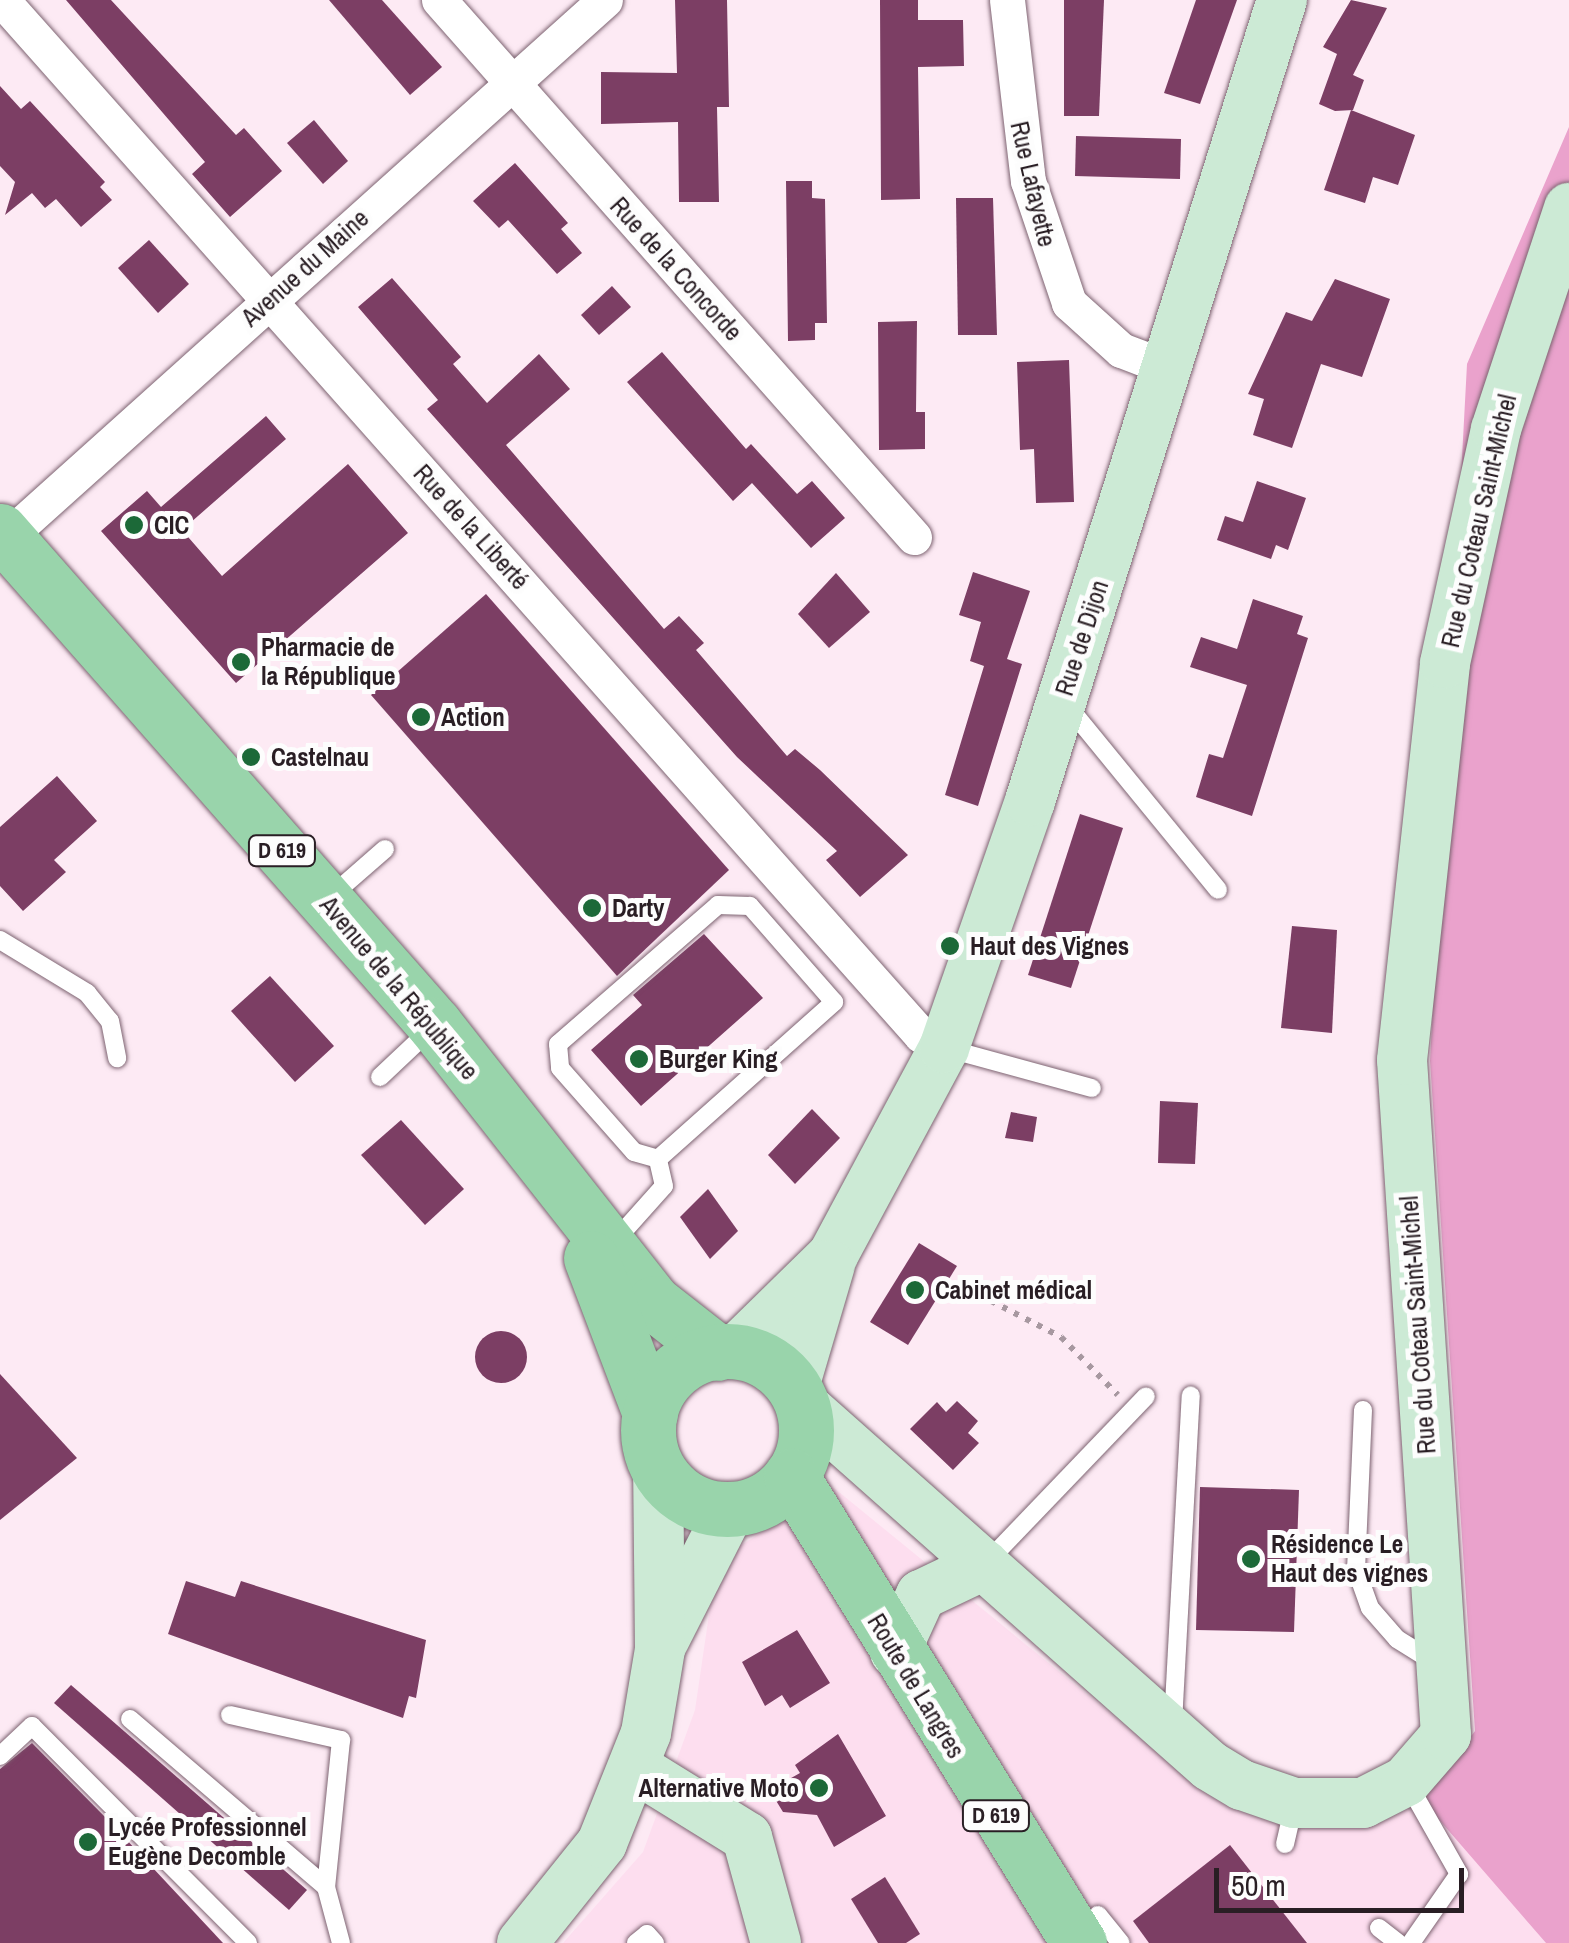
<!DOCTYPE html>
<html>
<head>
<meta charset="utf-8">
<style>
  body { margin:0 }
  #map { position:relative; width:1569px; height:1943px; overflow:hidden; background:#fdeaf4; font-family:"Archivo Narrow",sans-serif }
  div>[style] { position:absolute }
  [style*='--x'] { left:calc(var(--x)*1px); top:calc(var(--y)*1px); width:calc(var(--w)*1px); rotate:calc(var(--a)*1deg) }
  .built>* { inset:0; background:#fddeef }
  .forest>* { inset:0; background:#eaa2cc }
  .building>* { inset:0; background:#7c3e64 }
  .round { border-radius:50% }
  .path>* { height:6px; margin-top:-3px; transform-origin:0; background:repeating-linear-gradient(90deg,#a798a0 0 5px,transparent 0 13px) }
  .roads { filter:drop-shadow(0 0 2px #7d6371) drop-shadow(0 0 2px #7d6371) }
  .lane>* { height:18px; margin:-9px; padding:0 9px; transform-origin:9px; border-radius:9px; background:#fff }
  .street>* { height:35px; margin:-17.5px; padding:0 17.5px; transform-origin:17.5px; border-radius:17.5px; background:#fff }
  .secondary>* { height:50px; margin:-25px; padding:0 25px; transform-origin:25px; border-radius:25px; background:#ccead5 }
  .primary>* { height:55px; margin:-27.5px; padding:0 27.5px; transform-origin:27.5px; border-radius:27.5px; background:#99d4ab }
  .primary>.ring { margin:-27.5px; padding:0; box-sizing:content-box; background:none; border:55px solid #99d4ab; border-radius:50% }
  .dots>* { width:28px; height:28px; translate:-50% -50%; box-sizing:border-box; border:5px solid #fdfdfd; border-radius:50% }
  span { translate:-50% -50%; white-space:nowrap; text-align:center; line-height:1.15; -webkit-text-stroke:10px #fdfdfd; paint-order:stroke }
  .shield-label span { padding:2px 8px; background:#fdfdfd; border:2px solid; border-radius:8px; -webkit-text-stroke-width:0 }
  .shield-label { font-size:22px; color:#291e24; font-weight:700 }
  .street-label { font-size:25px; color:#291e24 }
  .poi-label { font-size:25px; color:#291e24; font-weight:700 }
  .left { translate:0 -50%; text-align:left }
  .right { translate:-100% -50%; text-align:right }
  .scale { position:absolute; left:1214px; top:1868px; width:250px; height:45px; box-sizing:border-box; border:5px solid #291e24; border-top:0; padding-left:12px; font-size:30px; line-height:35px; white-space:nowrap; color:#291e24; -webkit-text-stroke:8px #fdfdfd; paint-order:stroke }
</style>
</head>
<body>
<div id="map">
  <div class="built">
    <div style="clip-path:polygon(834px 1488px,1154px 1749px,1279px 1816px,1344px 1828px,1422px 1800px,1546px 1943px,563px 1943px,643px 1852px,695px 1710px,717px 1560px)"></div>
  </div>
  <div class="forest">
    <div style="clip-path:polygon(1569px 127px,1569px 1943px,1546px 1943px,1422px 1800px,1475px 1731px,1430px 1061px,1467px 364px)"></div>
  </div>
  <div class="building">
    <div style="clip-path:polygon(66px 0,111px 0,236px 135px,244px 128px,282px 171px,230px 217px,192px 174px,205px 162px)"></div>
    <div style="clip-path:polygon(329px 0,382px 0,442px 67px,410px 95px)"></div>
    <div style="clip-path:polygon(675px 0,727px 0,729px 107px,717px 107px,719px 202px,679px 202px,678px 122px,601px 124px,601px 72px,677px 73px)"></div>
    <div style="clip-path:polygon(880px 0,918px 0,918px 20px,963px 20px,964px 66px,918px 67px,920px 199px,881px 200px)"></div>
    <div style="clip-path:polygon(1064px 0,1104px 0,1099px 116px,1064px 116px)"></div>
    <div style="clip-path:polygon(1196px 0,1237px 0,1200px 104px,1164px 93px)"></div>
    <div style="clip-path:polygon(1351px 0,1387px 8px,1353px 75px,1364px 80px,1353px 110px,1335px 111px,1319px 104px,1337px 54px,1323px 47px)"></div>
    <div style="clip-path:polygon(0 86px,21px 109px,30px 101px,105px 182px,100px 187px,112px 200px,81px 227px,56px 199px,45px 208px,32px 193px,5px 215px,15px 182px,0 166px)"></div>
    <div style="clip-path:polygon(1351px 110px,1415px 135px,1398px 185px,1373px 177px,1365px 203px,1324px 190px)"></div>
    <div style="clip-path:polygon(314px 120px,348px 161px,323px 184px,287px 143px)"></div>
    <div style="clip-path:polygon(1076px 136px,1181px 139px,1180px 179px,1075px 176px)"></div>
    <div style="clip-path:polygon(515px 163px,568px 223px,561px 229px,582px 253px,557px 274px,508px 220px,499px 228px,473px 201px)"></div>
    <div style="clip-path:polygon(786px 181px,812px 181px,812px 198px,825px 199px,827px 323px,815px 323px,815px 340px,788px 341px)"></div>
    <div style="clip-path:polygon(956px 198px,993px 198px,997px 335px,958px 335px)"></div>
    <div style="clip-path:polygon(149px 240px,189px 284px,158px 313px,118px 268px)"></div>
    <div style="clip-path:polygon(392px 278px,461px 357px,453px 364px,487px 403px,539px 354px,570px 389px,506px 445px,664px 629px,679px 616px,704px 643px,696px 650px,787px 756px,795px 749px,820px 770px,908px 855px,860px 897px,826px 860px,837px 851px,737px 757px,427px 409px,438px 400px,358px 307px)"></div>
    <div style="clip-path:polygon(1335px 279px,1390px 299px,1362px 377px,1321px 364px,1292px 448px,1253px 435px,1264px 399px,1248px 394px,1286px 312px,1312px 321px)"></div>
    <div style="clip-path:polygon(612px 286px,631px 307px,599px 335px,581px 315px)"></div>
    <div style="clip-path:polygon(917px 321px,916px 412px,925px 412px,925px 449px,879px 450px,878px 322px)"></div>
    <div style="clip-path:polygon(662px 352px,746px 449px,751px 444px,797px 494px,812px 481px,845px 518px,811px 548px,752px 483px,733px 501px,627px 382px)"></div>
    <div style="clip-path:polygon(1069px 360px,1074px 502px,1036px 503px,1034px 449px,1020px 450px,1017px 362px)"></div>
    <div style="clip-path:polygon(266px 416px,286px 439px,182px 530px,222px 576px,348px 464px,408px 533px,236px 683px,101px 531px,147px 491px,161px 507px)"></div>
    <div style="clip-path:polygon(1257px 481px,1306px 498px,1288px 550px,1276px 545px,1271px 559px,1217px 540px,1225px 516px,1243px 522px)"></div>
    <div style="clip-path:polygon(973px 572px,1030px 591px,1007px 659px,1022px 664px,978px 806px,945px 795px,984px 666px,970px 661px,981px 622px,959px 615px)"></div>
    <div style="clip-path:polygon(836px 573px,870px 612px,829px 648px,798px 614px)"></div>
    <div style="clip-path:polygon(486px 594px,729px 870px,617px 976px,371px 695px)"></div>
    <div style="clip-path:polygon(1253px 599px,1303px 616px,1297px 634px,1308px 638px,1252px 816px,1196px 797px,1209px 754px,1223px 758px,1247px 685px,1190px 667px,1201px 637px,1237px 649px)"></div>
    <div style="clip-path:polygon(57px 776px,97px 821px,54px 860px,66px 872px,23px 911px,0 886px,0 827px)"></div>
    <div style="clip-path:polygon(1080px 814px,1123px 828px,1071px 988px,1028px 975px)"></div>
    <div style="clip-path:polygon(1292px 926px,1337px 930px,1332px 1033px,1281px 1028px)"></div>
    <div style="clip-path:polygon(704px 934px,763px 998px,641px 1106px,591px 1050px,642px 1005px,633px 995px)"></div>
    <div style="clip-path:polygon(270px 976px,334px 1046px,295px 1082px,231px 1011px)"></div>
    <div style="clip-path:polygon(1160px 1101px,1198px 1103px,1195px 1164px,1158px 1163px)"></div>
    <div style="clip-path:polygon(812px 1109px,840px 1138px,795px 1184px,768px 1155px)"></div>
    <div style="clip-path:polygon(1011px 1112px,1037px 1117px,1033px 1142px,1005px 1138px)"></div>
    <div style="clip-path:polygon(401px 1120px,464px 1189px,425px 1225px,361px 1155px)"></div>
    <div style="clip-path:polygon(708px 1189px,738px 1231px,710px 1259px,680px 1217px)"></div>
    <div style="clip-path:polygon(919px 1243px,957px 1266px,908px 1345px,870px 1322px)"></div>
    <div class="round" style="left:475px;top:1331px;width:52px;height:52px"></div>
    <div style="clip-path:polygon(0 1374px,77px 1458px,0 1520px)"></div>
    <div style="clip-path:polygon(957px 1401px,978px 1421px,968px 1433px,979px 1443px,953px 1470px,910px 1429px,937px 1402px,946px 1412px)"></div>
    <div style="clip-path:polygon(1200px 1487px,1299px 1490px,1294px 1632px,1196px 1630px)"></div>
    <div style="clip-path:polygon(186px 1581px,235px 1597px,241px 1581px,426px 1640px,416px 1698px,409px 1696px,403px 1718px,168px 1634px)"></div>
    <div style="clip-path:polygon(797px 1630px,830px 1683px,790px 1708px,782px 1695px,765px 1706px,742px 1662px)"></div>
    <div style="clip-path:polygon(71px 1685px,307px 1890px,289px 1910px,54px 1703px)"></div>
    <div style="clip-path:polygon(838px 1734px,886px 1816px,834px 1847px,817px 1815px,783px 1812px,775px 1799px,777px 1786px,800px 1773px,795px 1765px)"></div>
    <div style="clip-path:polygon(32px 1743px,110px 1822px,223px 1943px,0 1943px,0 1769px)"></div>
    <div style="clip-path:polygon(1230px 1845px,1307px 1943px,1149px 1943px,1133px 1921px)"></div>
    <div style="clip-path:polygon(885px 1877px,920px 1934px,906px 1943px,878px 1943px,851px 1899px)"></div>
  </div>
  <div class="path">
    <div style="--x:968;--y:1289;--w:105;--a:27.3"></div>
    <div style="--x:1061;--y:1337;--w:81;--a:45.5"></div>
  </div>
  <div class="roads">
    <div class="lane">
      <div style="--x:1066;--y:704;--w:240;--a:50.7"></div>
      <div style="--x:330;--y:897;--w:73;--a:-41.1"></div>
      <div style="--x:0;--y:940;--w:102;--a:31.3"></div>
      <div style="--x:87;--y:993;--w:36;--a:51"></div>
      <div style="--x:110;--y:1021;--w:38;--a:79"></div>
      <div style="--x:949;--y:1049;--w:148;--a:15.3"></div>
      <div style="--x:380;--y:1077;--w:70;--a:-43.3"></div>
      <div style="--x:613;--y:1243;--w:76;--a:-48.2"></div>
      <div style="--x:664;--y:1186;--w:28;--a:-103"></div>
      <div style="--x:658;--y:1159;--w:236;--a:-41.7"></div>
      <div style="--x:834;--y:1002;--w:128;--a:-131.2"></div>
      <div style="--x:750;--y:906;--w:32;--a:-178"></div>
      <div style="--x:718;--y:905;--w:212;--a:139"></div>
      <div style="--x:558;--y:1044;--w:24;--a:85"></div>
      <div style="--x:560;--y:1068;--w:112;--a:48.6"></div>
      <div style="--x:634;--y:1152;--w:25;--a:16"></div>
      <div style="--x:1363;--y:1410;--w:159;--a:92.5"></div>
      <div style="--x:1356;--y:1569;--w:41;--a:70.3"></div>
      <div style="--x:1370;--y:1608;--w:41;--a:48.9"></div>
      <div style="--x:1397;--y:1639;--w:44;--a:31.9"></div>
      <div style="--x:988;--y:1561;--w:228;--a:-46.2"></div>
      <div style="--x:230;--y:1715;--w:114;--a:12.7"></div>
      <div style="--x:341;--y:1740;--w:148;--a:95.8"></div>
      <div style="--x:326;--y:1887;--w:58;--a:75"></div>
      <div style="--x:130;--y:1719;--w:258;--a:40.6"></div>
      <div style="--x:1173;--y:1723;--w:328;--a:-86.9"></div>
      <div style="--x:0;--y:1756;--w:44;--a:-43.2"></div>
      <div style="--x:32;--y:1726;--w:306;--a:45.1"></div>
      <div style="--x:1407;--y:1782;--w:106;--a:60.5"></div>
      <div style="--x:1459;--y:1874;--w:84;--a:124.8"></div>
      <div style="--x:1285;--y:1844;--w:37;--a:-77"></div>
      <div style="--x:1098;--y:1915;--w:36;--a:51"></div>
      <div style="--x:1379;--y:1928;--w:24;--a:38"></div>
      <div style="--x:636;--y:1943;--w:14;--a:-39"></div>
      <div style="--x:647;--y:1934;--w:12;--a:48"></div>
    </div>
    <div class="street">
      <div style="--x:2;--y:0;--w:1384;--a:48.4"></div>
      <div style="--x:921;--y:1035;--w:26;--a:29"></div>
      <div style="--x:439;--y:0;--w:717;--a:48.51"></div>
      <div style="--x:1007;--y:0;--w:182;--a:83.4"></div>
      <div style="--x:1028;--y:181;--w:129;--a:71.4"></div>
      <div style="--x:1069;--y:303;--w:70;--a:42.1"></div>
      <div style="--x:1121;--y:350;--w:50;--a:21"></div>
      <div style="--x:6;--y:538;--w:805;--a:-41.93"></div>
    </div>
    <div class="secondary">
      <div style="--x:734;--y:1352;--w:139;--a:-44.4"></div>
      <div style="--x:833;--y:1255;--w:235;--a:-61.8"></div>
      <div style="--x:944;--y:1048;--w:262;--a:-70.8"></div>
      <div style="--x:1030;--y:801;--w:840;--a:-72.54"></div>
      <div style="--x:794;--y:1387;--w:127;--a:-73.6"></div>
      <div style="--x:802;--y:1404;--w:545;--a:41.58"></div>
      <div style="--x:1210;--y:1766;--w:37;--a:31"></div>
      <div style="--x:1242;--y:1785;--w:55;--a:19.1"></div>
      <div style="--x:1294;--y:1803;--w:69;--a:0"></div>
      <div style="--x:1363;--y:1803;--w:48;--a:-27.1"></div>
      <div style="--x:1406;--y:1781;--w:61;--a:-49"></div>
      <div style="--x:1446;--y:1735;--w:676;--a:-93.73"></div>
      <div style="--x:1402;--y:1060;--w:399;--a:-83.8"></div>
      <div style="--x:1445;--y:663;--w:239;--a:-77.7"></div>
      <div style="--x:1496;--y:429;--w:233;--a:-71.7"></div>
      <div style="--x:664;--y:1640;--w:146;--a:-63.1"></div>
      <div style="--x:895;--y:1652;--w:63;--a:-65.5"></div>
      <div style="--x:921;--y:1595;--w:70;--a:-25.5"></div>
      <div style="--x:634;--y:1767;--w:133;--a:31.8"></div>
      <div style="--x:747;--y:1837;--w:110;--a:74.7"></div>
      <div style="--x:522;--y:1943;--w:128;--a:-51.3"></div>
      <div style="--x:602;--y:1843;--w:118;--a:-68.2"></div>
      <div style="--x:646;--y:1733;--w:85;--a:-80.5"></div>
      <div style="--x:660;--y:1649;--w:181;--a:-90.6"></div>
    </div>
    <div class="primary">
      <div style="--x:0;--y:531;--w:658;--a:48.63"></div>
      <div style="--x:435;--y:1025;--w:354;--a:51.8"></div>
      <div style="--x:654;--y:1303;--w:81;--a:38"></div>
      <div style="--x:591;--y:1258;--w:166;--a:69.2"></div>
      <div class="ring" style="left:648px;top:1351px;width:103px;height:103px"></div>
      <div style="--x:791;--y:1476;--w:549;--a:58.34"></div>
    </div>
  </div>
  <div class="dots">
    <div style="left:134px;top:525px;background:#1c6938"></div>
    <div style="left:241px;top:662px;background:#1c6938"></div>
    <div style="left:421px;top:717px;background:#1c6938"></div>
    <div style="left:251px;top:757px;background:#1c6938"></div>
    <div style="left:592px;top:908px;background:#1c6938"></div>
    <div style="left:950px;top:946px;background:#1c6938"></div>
    <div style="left:639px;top:1059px;background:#1c6938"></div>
    <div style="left:915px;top:1290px;background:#1c6938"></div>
    <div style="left:1251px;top:1559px;background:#1c6938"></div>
    <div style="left:819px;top:1788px;background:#1c6938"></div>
    <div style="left:88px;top:1842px;background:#1c6938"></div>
  </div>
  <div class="shield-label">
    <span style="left:282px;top:851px">D 619</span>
    <span style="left:996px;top:1816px">D 619</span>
  </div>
  <div class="street-label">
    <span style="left:1033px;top:184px;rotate:77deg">Rue Lafayette</span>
    <span style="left:305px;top:268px;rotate:-42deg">Avenue du Maine</span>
    <span style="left:676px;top:269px;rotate:48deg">Rue de la Concorde</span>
    <span style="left:1479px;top:521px;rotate:-77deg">Rue du Coteau Saint-Michel</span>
    <span style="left:471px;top:527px;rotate:48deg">Rue de la Liberté</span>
    <span style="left:1082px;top:638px;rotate:-72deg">Rue de Dijon</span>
    <span style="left:399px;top:988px;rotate:50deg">Avenue de la République</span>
    <span style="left:1418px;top:1325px;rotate:-94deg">Rue du Coteau Saint-Michel</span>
    <span style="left:916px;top:1686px;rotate:59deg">Route de Langres</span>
  </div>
  <div class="poi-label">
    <span class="left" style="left:154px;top:525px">CIC</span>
    <span class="left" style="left:261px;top:662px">Pharmacie de<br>la République</span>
    <span class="left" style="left:441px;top:717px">Action</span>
    <span class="left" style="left:271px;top:757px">Castelnau</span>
    <span class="left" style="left:612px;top:908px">Darty</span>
    <span class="left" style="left:970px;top:946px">Haut des Vignes</span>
    <span class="left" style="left:659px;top:1059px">Burger King</span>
    <span class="left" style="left:935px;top:1290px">Cabinet médical</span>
    <span class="left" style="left:1271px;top:1559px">Résidence Le<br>Haut des vignes</span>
    <span class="right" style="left:799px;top:1788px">Alternative Moto</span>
    <span class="left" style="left:108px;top:1842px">Lycée Professionnel<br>Eugène Decomble</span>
  </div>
  <div class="scale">50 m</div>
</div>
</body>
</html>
